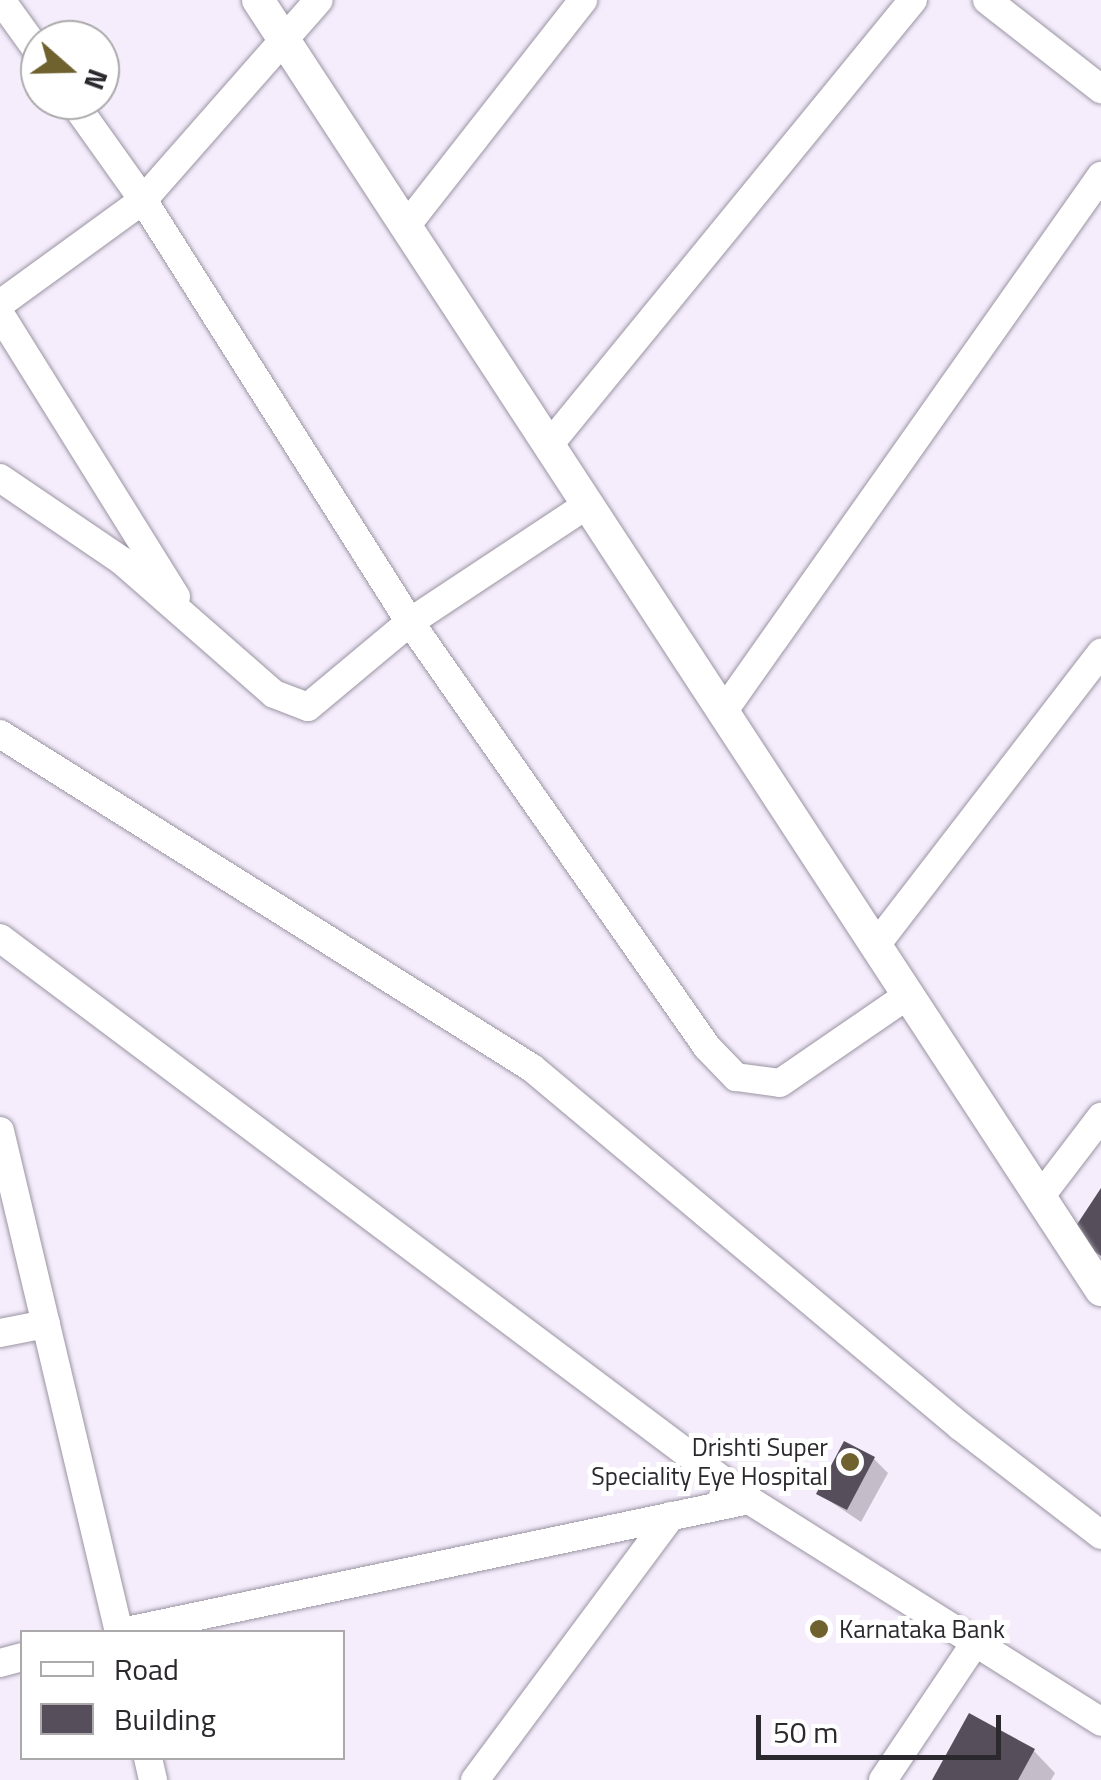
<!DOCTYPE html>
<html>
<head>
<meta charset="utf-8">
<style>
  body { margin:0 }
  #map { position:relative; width:1101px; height:1780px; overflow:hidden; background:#f5edfc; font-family:"Titillium Web",sans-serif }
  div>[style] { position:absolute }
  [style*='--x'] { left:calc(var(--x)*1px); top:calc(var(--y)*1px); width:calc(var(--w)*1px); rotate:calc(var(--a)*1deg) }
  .shadow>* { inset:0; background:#0003 }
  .building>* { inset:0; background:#564f5b }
  .roads { filter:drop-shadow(0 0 2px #9b94a2) drop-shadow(0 0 2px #9b94a2) }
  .minor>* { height:28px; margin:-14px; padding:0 14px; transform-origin:14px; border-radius:14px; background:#fff }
  .tertiary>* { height:32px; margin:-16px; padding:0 16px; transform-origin:16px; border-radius:16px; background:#fff }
  .dots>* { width:28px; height:28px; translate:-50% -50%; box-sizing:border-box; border:5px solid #fff; border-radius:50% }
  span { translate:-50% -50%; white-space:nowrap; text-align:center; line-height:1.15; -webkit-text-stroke:10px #fff; paint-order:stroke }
  .poi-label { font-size:25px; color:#2c292e }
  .right { translate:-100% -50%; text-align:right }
  .left { translate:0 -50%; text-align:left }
  .legend { position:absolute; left:20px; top:1630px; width:325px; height:130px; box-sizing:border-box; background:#fff; border:2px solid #aba9ab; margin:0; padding:12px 18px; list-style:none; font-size:30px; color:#2c292e }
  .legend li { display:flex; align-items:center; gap:20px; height:50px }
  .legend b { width:50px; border:2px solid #aba9ab }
  .north { position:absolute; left:20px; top:20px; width:100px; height:100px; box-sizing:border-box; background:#fff; border:2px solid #aba9ab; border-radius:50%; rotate:110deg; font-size:28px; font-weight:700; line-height:40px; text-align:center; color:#2c292e }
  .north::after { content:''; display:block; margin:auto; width:35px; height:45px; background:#6f622f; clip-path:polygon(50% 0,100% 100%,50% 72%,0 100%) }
  .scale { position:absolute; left:756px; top:1715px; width:245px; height:45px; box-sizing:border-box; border:5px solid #2c292e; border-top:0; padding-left:12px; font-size:30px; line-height:35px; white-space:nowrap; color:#2c292e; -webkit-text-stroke:8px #fff; paint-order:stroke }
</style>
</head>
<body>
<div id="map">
  <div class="shadow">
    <div style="clip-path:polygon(874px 1459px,888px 1473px,861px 1522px,819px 1494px)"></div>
    <div style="clip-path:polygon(1034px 1751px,1055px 1773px,1051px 1780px,935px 1780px)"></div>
  </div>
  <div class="building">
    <div style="clip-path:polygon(1101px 1188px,1101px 1256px,1070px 1235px)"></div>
    <div style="clip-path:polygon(844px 1441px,875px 1457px,847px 1510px,816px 1494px)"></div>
    <div style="clip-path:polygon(969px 1713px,1035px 1749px,1018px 1780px,932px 1780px)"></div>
  </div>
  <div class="roads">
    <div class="minor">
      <div style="--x:1;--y:0;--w:67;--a:54.2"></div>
      <div style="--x:987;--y:0;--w:145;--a:38"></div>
      <div style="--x:72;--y:100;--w:123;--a:54.6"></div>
      <div style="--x:143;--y:200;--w:499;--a:57.7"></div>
      <div style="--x:410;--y:622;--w:518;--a:55.05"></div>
      <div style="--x:707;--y:1047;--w:42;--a:46"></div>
      <div style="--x:736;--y:1077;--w:44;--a:7.8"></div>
      <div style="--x:780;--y:1083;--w:155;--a:-34.5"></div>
      <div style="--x:406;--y:226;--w:287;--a:-51.9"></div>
      <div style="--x:0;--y:304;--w:177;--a:-36"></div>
      <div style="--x:143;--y:200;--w:266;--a:-48.7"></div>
      <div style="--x:0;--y:314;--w:333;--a:58.1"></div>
      <div style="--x:549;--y:445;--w:575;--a:-50.72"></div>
      <div style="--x:0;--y:478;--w:148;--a:34.2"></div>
      <div style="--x:122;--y:561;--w:202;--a:41.2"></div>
      <div style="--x:274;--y:694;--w:36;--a:21"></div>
      <div style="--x:308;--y:707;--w:133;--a:-39.8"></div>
      <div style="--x:410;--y:622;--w:214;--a:-33.5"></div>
      <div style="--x:723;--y:712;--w:656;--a:-54.81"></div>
      <div style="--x:0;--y:734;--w:628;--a:32.12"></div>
      <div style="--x:532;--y:1068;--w:559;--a:39.92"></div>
      <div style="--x:961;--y:1427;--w:177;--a:37.6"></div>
      <div style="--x:0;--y:938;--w:936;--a:36.88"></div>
      <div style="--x:876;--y:945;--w:369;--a:-52.4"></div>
      <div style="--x:0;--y:1131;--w:515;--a:76.64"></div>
      <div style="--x:1040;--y:1197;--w:101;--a:-52.7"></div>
      <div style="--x:0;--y:1333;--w:47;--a:-11.1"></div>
      <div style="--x:122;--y:1632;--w:641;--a:-11.89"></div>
      <div style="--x:749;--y:1500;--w:416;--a:32.2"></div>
      <div style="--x:0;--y:1663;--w:23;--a:-15"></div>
      <div style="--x:148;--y:1758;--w:23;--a:77"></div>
      <div style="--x:475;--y:1780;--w:329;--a:-53.4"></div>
      <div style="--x:883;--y:1780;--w:165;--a:-56.1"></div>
    </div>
    <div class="tertiary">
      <div style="--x:258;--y:0;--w:1541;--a:56.84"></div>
    </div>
  </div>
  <div class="dots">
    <div style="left:850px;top:1462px;background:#6f622f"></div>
    <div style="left:819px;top:1629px;background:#6f622f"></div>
  </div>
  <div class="poi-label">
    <span class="right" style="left:828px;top:1462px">Drishti Super<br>Speciality Eye Hospital</span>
    <span class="left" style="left:839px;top:1629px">Karnataka Bank</span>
  </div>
  <ul class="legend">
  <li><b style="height:12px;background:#fff"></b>Road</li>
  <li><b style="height:28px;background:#564f5b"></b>Building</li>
  </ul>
  <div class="north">N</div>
  <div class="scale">50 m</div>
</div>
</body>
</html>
